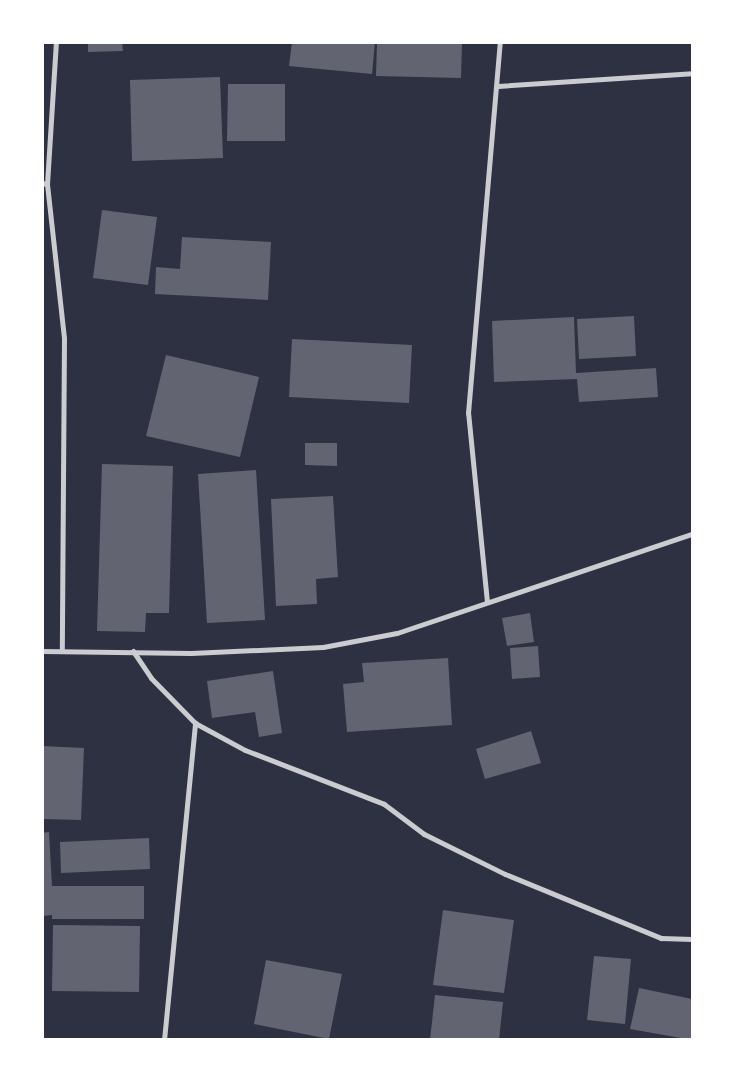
<!DOCTYPE html>
<html>
<head>
<meta charset="utf-8">
<style>
  body { margin:0 }
  #map { position:relative; width:735px; height:1082px; overflow:hidden; background:#2d3142; font-family:Literata,serif }
  div>[style] { position:absolute }
  [style*='--x'] { left:calc(var(--x)*1px); top:calc(var(--y)*1px); width:calc(var(--w)*1px); rotate:calc(var(--a)*1deg) }
  .building>* { inset:0; background:#626471 }
  .minor>* { height:5px; margin:-2.5px; padding:0 2.5px; transform-origin:2.5px; border-radius:2.5px; background:#caccd0 }
  span { translate:-50% -50%; white-space:nowrap; text-align:center; line-height:1.15; -webkit-text-stroke:5px #fff; paint-order:stroke }
  .frame { position:absolute; inset:0; border:44px solid #fff; pointer-events:none }
</style>
</head>
<body>
<div id="map">
  <div class="building">
    <div style="clip-path:polygon(88px 42px,122px 42px,123px 51px,88px 52px)"></div>
    <div style="clip-path:polygon(292px 42px,375px 42px,372px 74px,289px 66px)"></div>
    <div style="clip-path:polygon(377px 42px,462px 42px,461px 78px,376px 76px)"></div>
    <div style="clip-path:polygon(220px 77px,223px 158px,132px 161px,130px 80px)"></div>
    <div style="clip-path:polygon(228px 84px,285px 84px,285px 141px,227px 141px)"></div>
    <div style="clip-path:polygon(102px 210px,157px 217px,148px 285px,93px 278px)"></div>
    <div style="clip-path:polygon(182px 237px,271px 242px,268px 300px,155px 294px,156px 267px,180px 269px)"></div>
    <div style="clip-path:polygon(634px 316px,636px 356px,579px 359px,577px 319px)"></div>
    <div style="clip-path:polygon(574px 317px,576px 373px,656px 368px,658px 397px,579px 402px,577px 379px,494px 382px,492px 321px)"></div>
    <div style="clip-path:polygon(292px 339px,412px 345px,409px 403px,289px 397px)"></div>
    <div style="clip-path:polygon(166px 355px,259px 377px,240px 457px,146px 436px)"></div>
    <div style="clip-path:polygon(305px 443px,337px 443px,337px 466px,305px 465px)"></div>
    <div style="clip-path:polygon(102px 464px,173px 466px,169px 613px,146px 613px,145px 632px,97px 631px)"></div>
    <div style="clip-path:polygon(256px 470px,265px 620px,207px 623px,198px 474px)"></div>
    <div style="clip-path:polygon(333px 496px,338px 577px,316px 579px,317px 604px,276px 606px,271px 499px)"></div>
    <div style="clip-path:polygon(530px 613px,534px 642px,507px 646px,502px 618px)"></div>
    <div style="clip-path:polygon(538px 646px,540px 677px,512px 679px,510px 648px)"></div>
    <div style="clip-path:polygon(448px 658px,452px 725px,347px 732px,343px 684px,364px 682px,362px 663px)"></div>
    <div style="clip-path:polygon(273px 671px,282px 733px,259px 737px,255px 712px,212px 718px,207px 681px)"></div>
    <div style="clip-path:polygon(531px 731px,541px 763px,485px 779px,476px 749px)"></div>
    <div style="clip-path:polygon(42px 746px,84px 748px,81px 820px,42px 819px)"></div>
    <div style="clip-path:polygon(49px 832px,52px 886px,144px 886px,144px 919px,52px 919px,52px 915px,42px 916px,42px 833px)"></div>
    <div style="clip-path:polygon(149px 838px,150px 869px,61px 873px,60px 842px)"></div>
    <div style="clip-path:polygon(443px 910px,514px 920px,504px 993px,433px 985px)"></div>
    <div style="clip-path:polygon(53px 925px,140px 926px,139px 992px,52px 991px)"></div>
    <div style="clip-path:polygon(594px 956px,631px 959px,625px 1024px,587px 1020px)"></div>
    <div style="clip-path:polygon(266px 960px,342px 974px,329px 1039px,254px 1024px)"></div>
    <div style="clip-path:polygon(639px 988px,692px 999px,692px 1040px,630px 1029px)"></div>
    <div style="clip-path:polygon(435px 995px,503px 1002px,499px 1040px,430px 1040px)"></div>
  </div>
  <div class="minor">
    <div style="--x:498;--y:86;--w:194;--a:-3.8"></div>
    <div style="--x:42;--y:183;--w:5;--a:11"></div>
    <div style="--x:47;--y:184;--w:155;--a:83.7"></div>
    <div style="--x:64;--y:338;--w:313;--a:90.4"></div>
    <div style="--x:47;--y:184;--w:142;--a:-86.4"></div>
    <div style="--x:487;--y:602;--w:190;--a:-95.7"></div>
    <div style="--x:468;--y:413;--w:372;--a:-85.1"></div>
    <div style="--x:42;--y:651;--w:149;--a:0.8"></div>
    <div style="--x:191;--y:653;--w:132;--a:-2.6"></div>
    <div style="--x:323;--y:647;--w:75;--a:-10.7"></div>
    <div style="--x:397;--y:633;--w:311;--a:-18.6"></div>
    <div style="--x:133;--y:651;--w:32;--a:56"></div>
    <div style="--x:151;--y:678;--w:63;--a:45.6"></div>
    <div style="--x:195;--y:723;--w:57;--a:28.4"></div>
    <div style="--x:245;--y:750;--w:149;--a:21.2"></div>
    <div style="--x:384;--y:804;--w:50;--a:36.9"></div>
    <div style="--x:424;--y:834;--w:90;--a:26.3"></div>
    <div style="--x:505;--y:874;--w:169;--a:22.3"></div>
    <div style="--x:661;--y:938;--w:31;--a:2"></div>
    <div style="--x:164;--y:1040;--w:319;--a:-84.4"></div>
  </div>
  <div class="frame"></div>
</div>
</body>
</html>
